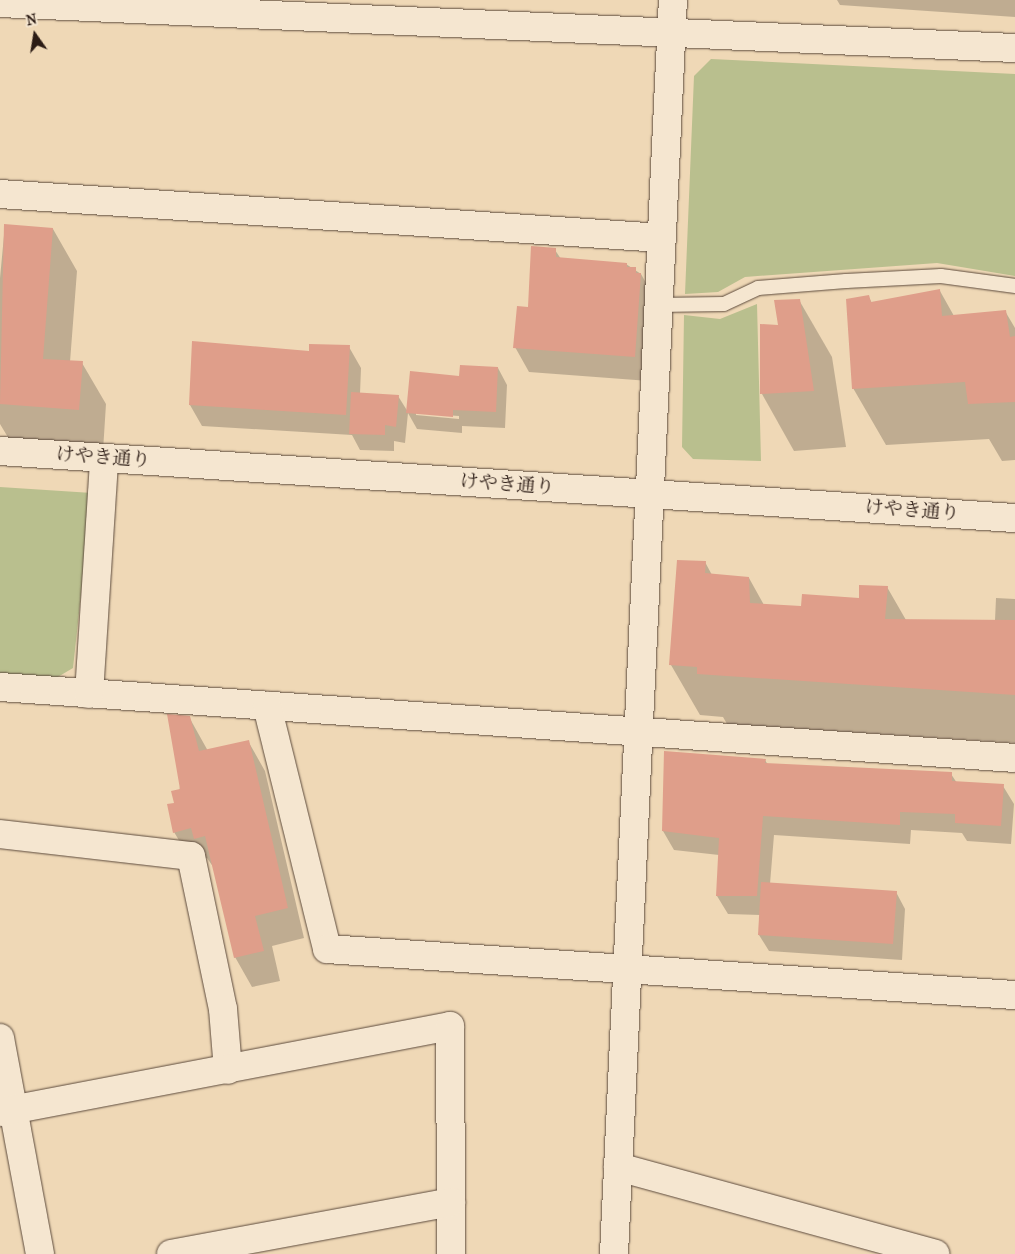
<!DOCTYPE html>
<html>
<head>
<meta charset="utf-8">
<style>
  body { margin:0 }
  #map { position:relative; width:1015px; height:1254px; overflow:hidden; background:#efd8b6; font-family:"IM FELL French Canon","Noto Serif JP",serif }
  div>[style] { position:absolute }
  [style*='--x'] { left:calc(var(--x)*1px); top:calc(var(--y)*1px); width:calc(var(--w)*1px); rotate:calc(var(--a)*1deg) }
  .green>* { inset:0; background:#b9bf8e }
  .shadow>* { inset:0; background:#0003 }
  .building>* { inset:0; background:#df9e8a }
  .roads { filter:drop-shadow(0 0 1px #5d4b3d) drop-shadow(0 0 1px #5d4b3d) }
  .lane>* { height:14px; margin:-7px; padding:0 7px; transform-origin:7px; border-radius:7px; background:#f5e6d0 }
  .street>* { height:28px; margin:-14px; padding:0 14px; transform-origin:14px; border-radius:14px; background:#f5e6d0 }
  .secondary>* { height:28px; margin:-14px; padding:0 14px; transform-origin:14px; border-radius:14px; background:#f5e6d0 }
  span { translate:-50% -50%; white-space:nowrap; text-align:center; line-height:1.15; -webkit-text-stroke:5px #f5e6d0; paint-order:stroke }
  .street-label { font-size:19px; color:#2c1c15 }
  .north { position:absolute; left:10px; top:10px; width:50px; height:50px; -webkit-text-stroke:4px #f5e6d0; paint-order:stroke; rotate:347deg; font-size:14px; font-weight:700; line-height:20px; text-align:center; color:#2c1c15 }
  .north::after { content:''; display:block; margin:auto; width:18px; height:22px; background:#2c1c15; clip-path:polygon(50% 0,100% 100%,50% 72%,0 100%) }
</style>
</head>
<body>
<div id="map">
  <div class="green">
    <div style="clip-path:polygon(711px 59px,1015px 74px,1015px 276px,937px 263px,745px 277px,718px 292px,685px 294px,694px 76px)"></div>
    <div style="clip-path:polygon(757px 304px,761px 461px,693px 459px,682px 447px,684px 315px,720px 319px)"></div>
    <div style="clip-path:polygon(0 487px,92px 493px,73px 668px,56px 678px,0 673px)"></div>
  </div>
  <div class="shadow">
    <div style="clip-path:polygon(837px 0,1015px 0,1015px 17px,840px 5px)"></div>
    <div style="clip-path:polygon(5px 225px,53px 229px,77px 271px,70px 362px,82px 363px,106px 404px,103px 451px,12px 444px,0 424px,0 278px)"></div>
    <div style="clip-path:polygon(555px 250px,561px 259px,626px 264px,641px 274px,655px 299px,649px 381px,529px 372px,515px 347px)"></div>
    <div style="clip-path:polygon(940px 291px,954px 316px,1005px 311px,1015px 328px,1015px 460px,1002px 461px,989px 439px,886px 445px,853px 388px,868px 296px,872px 303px)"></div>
    <div style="clip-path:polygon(799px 300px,832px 357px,846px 447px,794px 451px,762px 394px,779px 326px)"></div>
    <div style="clip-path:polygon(evenodd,193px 343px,310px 352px,349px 347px,361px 368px,360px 394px,398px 396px,408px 412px,461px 378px,498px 368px,507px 385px,505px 428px,462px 426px,462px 433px,417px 429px,408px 413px,405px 443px,394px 441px,394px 451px,360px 450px,352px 435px,202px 426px,190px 405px,193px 343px,416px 413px,459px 416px,459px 419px,416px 415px,416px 413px)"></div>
    <div style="clip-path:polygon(705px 562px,712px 575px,749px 578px,764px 605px,802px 607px,860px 599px,887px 587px,906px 620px,995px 620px,996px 598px,1015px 599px,1015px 743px,727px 724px,723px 717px,700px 715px,671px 665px)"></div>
    <div style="clip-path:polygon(189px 717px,208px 751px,248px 741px,265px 771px,304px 938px,272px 946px,280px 981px,252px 987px,235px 957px,214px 868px,207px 858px,192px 862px,174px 832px)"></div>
    <div style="clip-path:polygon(765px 760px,768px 765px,951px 774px,957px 783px,1003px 786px,1014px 804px,1011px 844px,967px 841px,962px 833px,911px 830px,910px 844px,774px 835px,770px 884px,896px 892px,905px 909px,902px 960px,769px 951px,759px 935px,760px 915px,728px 914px,717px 896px,719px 855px,674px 850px,663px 831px)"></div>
  </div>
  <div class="building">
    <div style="clip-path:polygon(4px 224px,53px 228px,43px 359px,83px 361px,79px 410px,0 404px)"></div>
    <div style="clip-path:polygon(531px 246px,556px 248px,556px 257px,627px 263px,627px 267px,636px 267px,636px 273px,641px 273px,635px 357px,513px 348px,517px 306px,528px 307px)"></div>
    <div style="clip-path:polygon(940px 289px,942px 316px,1006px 310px,1010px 337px,1015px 336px,1015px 402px,968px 404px,965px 382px,852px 389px,846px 299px,869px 295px,871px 302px)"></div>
    <div style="clip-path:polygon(800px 299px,814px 391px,760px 394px,760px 324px,778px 325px,774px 300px)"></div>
    <div style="clip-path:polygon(192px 341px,309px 351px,309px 344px,350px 345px,346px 415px,189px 405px)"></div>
    <div style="clip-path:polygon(460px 365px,498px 367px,496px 412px,453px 410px,453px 417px,406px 413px,410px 371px,459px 376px)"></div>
    <div style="clip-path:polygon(351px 392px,399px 395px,396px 427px,385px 425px,385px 435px,349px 434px)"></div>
    <div style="clip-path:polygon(677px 560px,706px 561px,705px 573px,749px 577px,750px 603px,801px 606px,802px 594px,859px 598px,859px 585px,888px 586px,885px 619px,1015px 620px,1015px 695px,697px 674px,697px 667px,669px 665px)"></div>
    <div style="clip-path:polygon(167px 714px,190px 716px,199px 751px,249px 740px,288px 908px,255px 916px,264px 951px,234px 958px,205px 836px,194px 839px,191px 828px,173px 833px,167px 804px,174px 803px,171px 791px,180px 789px)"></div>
    <div style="clip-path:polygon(664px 751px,766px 759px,765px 763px,952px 772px,952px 781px,1004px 784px,1001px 826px,955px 823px,955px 814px,900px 812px,900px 825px,763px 816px,757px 896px,716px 896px,719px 838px,662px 831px)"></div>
    <div style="clip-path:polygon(761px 882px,897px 891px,893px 944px,758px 935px)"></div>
  </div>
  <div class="roads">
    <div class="lane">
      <div style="--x:658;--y:305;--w:66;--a:-0.9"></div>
      <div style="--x:724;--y:304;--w:38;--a:-25"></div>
      <div style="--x:758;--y:288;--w:88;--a:-4.5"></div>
      <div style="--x:846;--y:281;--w:95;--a:-3"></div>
      <div style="--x:941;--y:276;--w:75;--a:7.7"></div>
    </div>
    <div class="street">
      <div style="--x:0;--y:3;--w:1016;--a:2.54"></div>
      <div style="--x:0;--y:194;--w:663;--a:3.8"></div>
      <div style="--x:0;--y:687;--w:1017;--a:4"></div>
      <div style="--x:89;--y:694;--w:235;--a:-86.3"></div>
      <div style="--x:267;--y:706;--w:250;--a:76.1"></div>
      <div style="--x:327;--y:949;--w:690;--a:3.83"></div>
      <div style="--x:0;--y:834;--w:192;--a:6.6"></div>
      <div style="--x:191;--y:856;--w:156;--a:78.2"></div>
      <div style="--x:223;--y:1009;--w:61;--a:85.3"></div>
      <div style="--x:0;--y:1038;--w:220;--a:79.5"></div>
      <div style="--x:0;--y:1112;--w:458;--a:-10.8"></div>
      <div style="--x:450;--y:1026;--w:228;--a:89.7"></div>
      <div style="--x:618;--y:1167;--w:329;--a:15.3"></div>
      <div style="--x:171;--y:1254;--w:285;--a:-10.5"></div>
      <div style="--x:614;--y:1254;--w:1255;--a:-87.31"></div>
    </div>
    <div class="secondary">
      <div style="--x:0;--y:451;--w:1017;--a:3.78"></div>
    </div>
  </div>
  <div class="street-label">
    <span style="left:103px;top:458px;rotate:4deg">けやき通り</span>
    <span style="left:507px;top:485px;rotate:4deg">けやき通り</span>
    <span style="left:912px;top:511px;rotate:4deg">けやき通り</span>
  </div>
  <div class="north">N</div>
</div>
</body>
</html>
